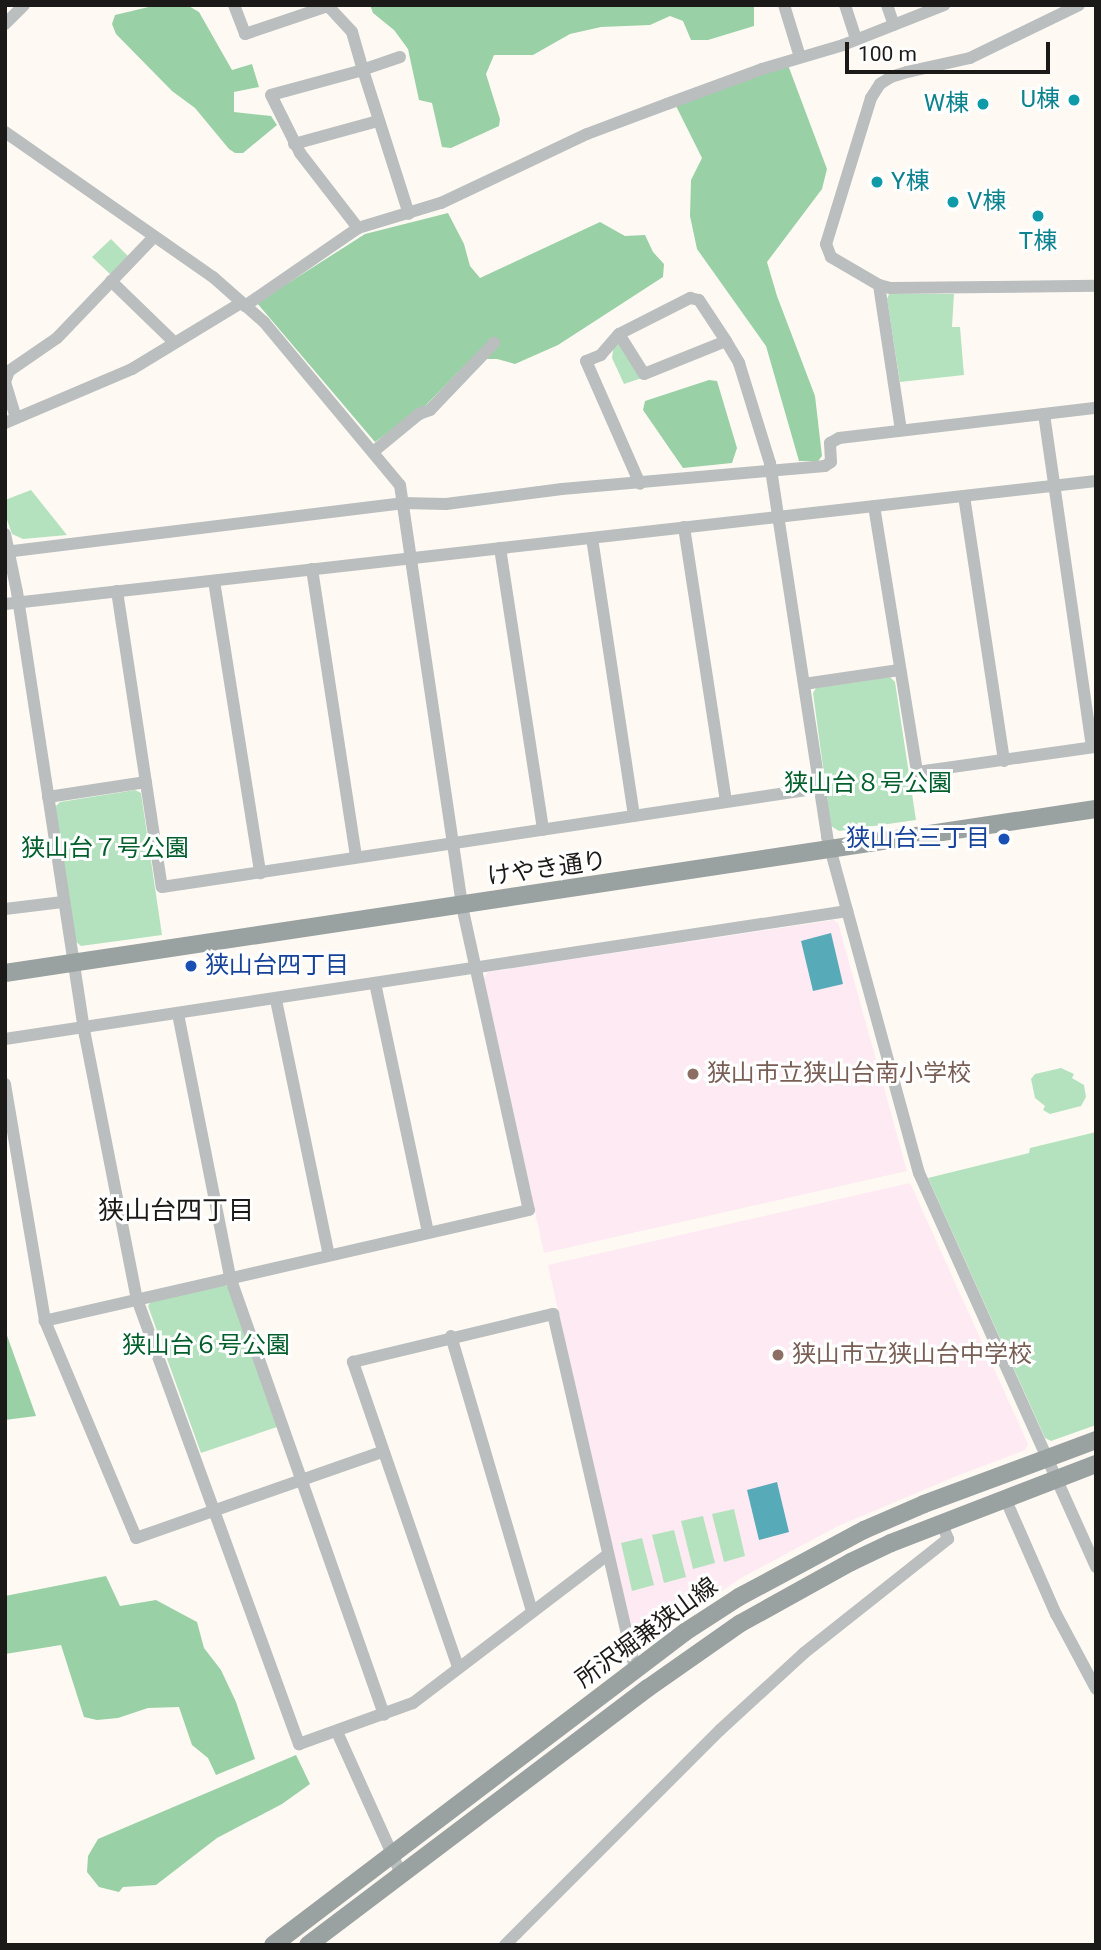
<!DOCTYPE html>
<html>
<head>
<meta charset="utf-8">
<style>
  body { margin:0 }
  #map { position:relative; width:1101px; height:1950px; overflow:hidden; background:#fefaf3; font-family:Roboto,"Noto Sans JP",sans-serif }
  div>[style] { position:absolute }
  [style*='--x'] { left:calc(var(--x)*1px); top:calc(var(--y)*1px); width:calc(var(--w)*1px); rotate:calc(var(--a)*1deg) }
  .education>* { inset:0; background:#feeaf3 }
  .green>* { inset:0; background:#b5e2be }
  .forest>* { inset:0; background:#99d0a6 }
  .water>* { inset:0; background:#57aab7 }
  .street>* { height:12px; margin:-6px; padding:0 6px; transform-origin:6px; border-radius:6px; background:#babebf }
  .secondary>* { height:18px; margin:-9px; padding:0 9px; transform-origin:9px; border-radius:9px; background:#9aa1a1 }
  .dots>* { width:19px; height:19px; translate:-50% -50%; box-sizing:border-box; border:4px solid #fff; border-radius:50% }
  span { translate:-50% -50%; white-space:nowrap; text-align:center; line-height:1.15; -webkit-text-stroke:6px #fff; paint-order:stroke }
  .culture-label { font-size:24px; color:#0d838f }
  .right { translate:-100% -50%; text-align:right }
  .left { translate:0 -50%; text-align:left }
  .park-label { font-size:24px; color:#025f2c }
  .transit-label { font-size:24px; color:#164399 }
  .street-label { font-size:24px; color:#1c1a18 }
  .education-label { font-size:24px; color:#785e54 }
  .neighbourhood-label { font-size:26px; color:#1c1a18 }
  .frame { position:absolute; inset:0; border:7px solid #1c1a18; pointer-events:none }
  .scale { position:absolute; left:845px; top:42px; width:205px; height:32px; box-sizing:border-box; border:4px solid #1c1a18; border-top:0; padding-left:9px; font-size:21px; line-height:24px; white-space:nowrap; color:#1c1a18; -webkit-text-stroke:5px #fff; paint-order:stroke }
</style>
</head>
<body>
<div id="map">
  <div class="education">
    <div style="clip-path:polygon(833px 920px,838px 923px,907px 1171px,544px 1253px,484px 978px,488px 972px)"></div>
    <div style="clip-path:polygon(910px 1183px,1028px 1444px,1025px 1450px,959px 1475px,838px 1526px,741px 1578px,638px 1648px,632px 1646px,548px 1265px)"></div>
  </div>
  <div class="green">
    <div style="clip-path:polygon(111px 239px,129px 257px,111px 275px,92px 257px)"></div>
    <div style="clip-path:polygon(889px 294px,954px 294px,952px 327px,960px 327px,964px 375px,900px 382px,887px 299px)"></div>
    <div style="clip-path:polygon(614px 343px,620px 343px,642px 378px,624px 384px,612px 358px)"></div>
    <div style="clip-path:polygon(31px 490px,67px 535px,23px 539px,12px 534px,5px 514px,5px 500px)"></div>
    <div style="clip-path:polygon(890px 677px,895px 682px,916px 820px,839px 831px,831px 826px,813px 693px,816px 688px)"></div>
    <div style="clip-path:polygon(135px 790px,141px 793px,162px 935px,81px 946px,75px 941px,55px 807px,60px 802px)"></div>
    <div style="clip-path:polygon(1061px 1068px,1074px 1074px,1072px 1078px,1084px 1085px,1086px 1097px,1081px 1106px,1050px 1114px,1043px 1110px,1045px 1106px,1035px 1098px,1031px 1079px,1035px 1074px)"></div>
    <div style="clip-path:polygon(1096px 1132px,1096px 1425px,1051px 1441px,1045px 1438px,928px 1178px,1029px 1153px,1030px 1148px)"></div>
    <div style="clip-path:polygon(223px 1284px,228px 1287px,277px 1427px,201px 1453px,148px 1306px,151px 1301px)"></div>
    <div style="clip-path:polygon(734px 1509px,745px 1556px,724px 1562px,712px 1514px)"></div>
    <div style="clip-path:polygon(703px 1516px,715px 1563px,693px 1569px,681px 1521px)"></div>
    <div style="clip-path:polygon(674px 1530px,686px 1577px,664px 1583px,652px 1535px)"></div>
    <div style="clip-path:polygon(642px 1538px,654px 1585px,632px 1591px,621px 1543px)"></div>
  </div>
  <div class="forest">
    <div style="clip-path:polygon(157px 5px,187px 5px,199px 12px,232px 70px,252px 64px,259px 87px,234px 92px,234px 112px,271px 116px,277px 125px,243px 153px,235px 153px,229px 149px,195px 108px,172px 91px,116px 34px,112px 24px,115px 15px)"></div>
    <div style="clip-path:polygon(370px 5px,754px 5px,754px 26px,708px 40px,691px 40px,683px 21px,670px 16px,650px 25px,601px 27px,570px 34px,533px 55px,494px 55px,486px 74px,500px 119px,499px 126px,451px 148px,442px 147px,432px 103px,419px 100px,408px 49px,394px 30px,373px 13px)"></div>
    <div style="clip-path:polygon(788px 65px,827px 169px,822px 189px,767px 262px,777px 296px,815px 396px,822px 456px,818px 461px,799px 461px,766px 346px,697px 249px,690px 216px,691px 180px,702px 158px,676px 106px)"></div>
    <div style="clip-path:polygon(448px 213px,464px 244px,470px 266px,480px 278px,600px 222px,625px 236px,645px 235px,653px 252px,664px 264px,663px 277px,558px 345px,515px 364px,497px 359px,471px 359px,426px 405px,375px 442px,257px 303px,365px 234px)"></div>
    <div style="clip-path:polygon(709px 380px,717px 381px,737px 448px,732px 463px,683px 468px,643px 410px,645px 401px)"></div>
    <div style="clip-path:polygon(5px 1330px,36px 1416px,5px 1420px)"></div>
    <div style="clip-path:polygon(106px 1576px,120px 1606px,156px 1600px,197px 1622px,204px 1648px,221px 1670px,236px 1702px,255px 1759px,216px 1775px,208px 1758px,192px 1745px,179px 1707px,148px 1708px,118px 1718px,97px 1720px,84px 1717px,61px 1645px,5px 1654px,5px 1596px)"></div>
    <div style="clip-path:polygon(296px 1755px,310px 1784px,282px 1804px,217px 1838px,156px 1885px,123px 1887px,119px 1892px,99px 1887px,87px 1872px,88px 1856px,98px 1839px)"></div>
  </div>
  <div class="water">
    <div style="clip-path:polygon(831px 933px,843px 984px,813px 991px,801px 941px)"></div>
    <div style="clip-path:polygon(777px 1482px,789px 1532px,759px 1540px,747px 1490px)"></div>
  </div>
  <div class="street">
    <div style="--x:234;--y:5;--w:31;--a:69"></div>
    <div style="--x:245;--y:34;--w:88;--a:-18.6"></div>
    <div style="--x:328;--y:6;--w:35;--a:47"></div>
    <div style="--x:352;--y:32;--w:40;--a:74"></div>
    <div style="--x:363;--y:70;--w:95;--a:164.8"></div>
    <div style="--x:271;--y:95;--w:65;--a:63.4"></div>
    <div style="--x:300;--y:153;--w:95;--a:52.3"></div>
    <div style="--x:784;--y:5;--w:54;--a:72.9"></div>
    <div style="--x:845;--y:5;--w:36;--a:72"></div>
    <div style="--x:887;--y:5;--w:21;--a:71"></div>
    <div style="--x:1079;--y:5;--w:121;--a:154.1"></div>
    <div style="--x:970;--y:58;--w:65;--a:167.5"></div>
    <div style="--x:907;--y:72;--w:17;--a:163"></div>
    <div style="--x:891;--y:77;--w:13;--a:148"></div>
    <div style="--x:880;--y:84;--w:17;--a:123"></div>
    <div style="--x:871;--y:98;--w:153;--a:107.1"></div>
    <div style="--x:826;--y:244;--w:14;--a:69"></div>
    <div style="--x:831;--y:257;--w:56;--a:30.3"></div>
    <div style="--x:879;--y:285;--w:11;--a:15"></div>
    <div style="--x:890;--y:288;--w:206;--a:-0.6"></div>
    <div style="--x:5;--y:24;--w:27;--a:-45"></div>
    <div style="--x:400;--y:57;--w:39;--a:161"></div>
    <div style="--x:363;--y:70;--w:151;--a:72.3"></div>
    <div style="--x:5;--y:132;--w:254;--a:34.9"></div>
    <div style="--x:213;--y:277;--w:68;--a:41.4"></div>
    <div style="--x:264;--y:322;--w:212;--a:50.2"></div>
    <div style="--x:400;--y:485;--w:426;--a:81.6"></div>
    <div style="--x:462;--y:906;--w:311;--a:77.6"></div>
    <div style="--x:529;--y:1210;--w:497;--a:167.1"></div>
    <div style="--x:294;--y:144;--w:87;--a:-15.3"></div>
    <div style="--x:111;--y:281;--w:88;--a:44.1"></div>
    <div style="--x:879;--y:285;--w:147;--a:81.4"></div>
    <div style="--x:690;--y:298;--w:9;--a:13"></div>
    <div style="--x:699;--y:300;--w:49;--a:56.6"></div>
    <div style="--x:726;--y:341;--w:88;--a:158.1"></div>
    <div style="--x:644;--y:374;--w:47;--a:-122"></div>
    <div style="--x:619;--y:334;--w:80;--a:-26.9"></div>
    <div style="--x:245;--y:306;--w:137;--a:-34.6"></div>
    <div style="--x:358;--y:228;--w:87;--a:-16.8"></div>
    <div style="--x:441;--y:203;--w:161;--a:-25.3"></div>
    <div style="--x:587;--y:134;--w:85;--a:-20.6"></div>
    <div style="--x:667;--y:104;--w:101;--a:-20.2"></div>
    <div style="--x:762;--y:69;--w:84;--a:-16.5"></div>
    <div style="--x:843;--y:45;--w:109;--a:-21.6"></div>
    <div style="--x:619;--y:334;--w:28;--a:131"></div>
    <div style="--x:601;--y:355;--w:16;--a:158"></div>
    <div style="--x:586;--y:361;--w:134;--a:66.3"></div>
    <div style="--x:726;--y:341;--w:26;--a:59"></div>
    <div style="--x:739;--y:363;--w:105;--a:72.8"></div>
    <div style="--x:770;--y:463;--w:378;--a:81.3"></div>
    <div style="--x:827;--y:837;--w:348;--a:74.7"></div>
    <div style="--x:919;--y:1173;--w:432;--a:65.8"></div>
    <div style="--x:5;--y:382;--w:12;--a:-70"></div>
    <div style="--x:9;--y:371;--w:58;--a:-34.5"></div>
    <div style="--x:57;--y:338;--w:139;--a:-46.2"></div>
    <div style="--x:5;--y:382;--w:37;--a:73"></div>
    <div style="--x:1044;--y:414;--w:336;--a:81.8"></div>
    <div style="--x:5;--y:423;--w:138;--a:-23"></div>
    <div style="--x:132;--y:369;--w:127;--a:-31.2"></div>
    <div style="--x:373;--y:452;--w:60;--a:-39.6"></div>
    <div style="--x:419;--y:414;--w:12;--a:-20"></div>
    <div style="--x:430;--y:410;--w:93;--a:-46.3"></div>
    <div style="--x:964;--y:496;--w:268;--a:81.4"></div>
    <div style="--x:874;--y:506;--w:269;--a:80.8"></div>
    <div style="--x:917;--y:772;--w:181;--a:-8"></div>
    <div style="--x:684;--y:527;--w:277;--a:81.3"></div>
    <div style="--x:5;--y:534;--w:59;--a:78.3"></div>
    <div style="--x:17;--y:592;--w:448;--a:81.3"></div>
    <div style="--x:85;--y:1035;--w:269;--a:78.9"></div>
    <div style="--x:137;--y:1299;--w:474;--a:70"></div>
    <div style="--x:299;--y:1744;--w:121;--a:-19.8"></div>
    <div style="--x:413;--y:1703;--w:244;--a:-37.3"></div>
    <div style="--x:592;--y:538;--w:281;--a:81.4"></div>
    <div style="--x:500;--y:548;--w:285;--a:81.3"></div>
    <div style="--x:5;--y:552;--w:400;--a:-7"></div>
    <div style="--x:402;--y:503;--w:44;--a:1.3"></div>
    <div style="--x:446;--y:504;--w:117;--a:-7.4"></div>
    <div style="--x:562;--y:489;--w:264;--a:-5"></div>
    <div style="--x:825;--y:466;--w:7;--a:-34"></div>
    <div style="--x:831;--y:462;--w:19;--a:-93"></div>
    <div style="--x:830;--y:443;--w:10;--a:-29"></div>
    <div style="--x:839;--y:438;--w:259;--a:-6.7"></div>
    <div style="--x:312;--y:569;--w:291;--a:81.3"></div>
    <div style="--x:214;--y:581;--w:296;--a:81"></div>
    <div style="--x:117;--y:591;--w:299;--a:81.4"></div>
    <div style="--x:162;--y:887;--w:665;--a:-8.56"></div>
    <div style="--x:5;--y:604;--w:1098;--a:-6.43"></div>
    <div style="--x:804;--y:684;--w:96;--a:-8.4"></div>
    <div style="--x:48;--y:797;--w:99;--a:-8.7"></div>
    <div style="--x:5;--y:909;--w:58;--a:-6.9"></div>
    <div style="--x:375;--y:983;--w:255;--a:78"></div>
    <div style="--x:276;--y:1000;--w:260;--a:78.3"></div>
    <div style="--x:178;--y:1014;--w:268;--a:78.8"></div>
    <div style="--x:230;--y:1277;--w:464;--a:70.6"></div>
    <div style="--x:5;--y:1039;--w:852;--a:-8.64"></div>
    <div style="--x:5;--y:1084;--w:240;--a:80.4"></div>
    <div style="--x:45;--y:1321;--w:235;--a:67.2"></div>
    <div style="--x:136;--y:1538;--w:261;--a:-19.3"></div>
    <div style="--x:451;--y:1336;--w:287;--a:73.6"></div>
    <div style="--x:1005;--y:1498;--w:127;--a:66.3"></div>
    <div style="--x:1056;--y:1614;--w:85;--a:61.9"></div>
    <div style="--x:458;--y:1667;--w:323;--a:-109"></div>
    <div style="--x:353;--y:1362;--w:206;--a:-13.5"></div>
    <div style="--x:553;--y:1314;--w:364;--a:77"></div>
    <div style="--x:337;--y:1732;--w:156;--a:65.7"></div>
    <div style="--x:505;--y:1945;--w:304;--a:-45"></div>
    <div style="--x:720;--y:1730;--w:114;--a:-42.5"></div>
    <div style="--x:804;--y:1653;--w:184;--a:-38.4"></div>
    <div style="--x:948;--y:1539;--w:18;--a:-112"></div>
  </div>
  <div class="secondary">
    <div style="--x:5;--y:973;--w:1103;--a:-8.55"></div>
    <div style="--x:273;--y:1945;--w:517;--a:-37.22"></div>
    <div style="--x:685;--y:1632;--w:64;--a:-32.9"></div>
    <div style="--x:739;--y:1597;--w:142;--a:-28.2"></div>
    <div style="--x:864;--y:1530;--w:65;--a:-23.4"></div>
    <div style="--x:924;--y:1504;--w:184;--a:-20.4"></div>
    <div style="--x:308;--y:1945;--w:426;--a:-37.1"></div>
    <div style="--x:648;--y:1688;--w:113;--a:-35"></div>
    <div style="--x:741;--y:1623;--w:126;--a:-29"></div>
    <div style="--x:851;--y:1562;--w:44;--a:-25.4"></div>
    <div style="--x:891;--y:1543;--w:220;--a:-21.1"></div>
  </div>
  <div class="dots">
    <div style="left:1074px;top:100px;background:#0f9aa8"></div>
    <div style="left:983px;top:104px;background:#0f9aa8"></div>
    <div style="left:877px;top:182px;background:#0f9aa8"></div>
    <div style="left:953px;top:202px;background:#0f9aa8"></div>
    <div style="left:1038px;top:216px;background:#0f9aa8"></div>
    <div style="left:1004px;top:839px;background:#1a4fb4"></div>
    <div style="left:191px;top:966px;background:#1a4fb4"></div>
    <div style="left:693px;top:1074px;background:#8d6e63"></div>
    <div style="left:778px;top:1355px;background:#8d6e63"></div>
  </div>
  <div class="culture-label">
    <span class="right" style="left:1060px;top:100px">U棟</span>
    <span class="right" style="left:969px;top:104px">W棟</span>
    <span class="left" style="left:891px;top:182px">Y棟</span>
    <span class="left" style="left:967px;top:202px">V棟</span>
    <span style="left:1038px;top:242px">T棟</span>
  </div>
  <div class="park-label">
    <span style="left:868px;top:784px">狭山台８号公園</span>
    <span style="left:105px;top:849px">狭山台７号公園</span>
    <span style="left:206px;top:1346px">狭山台６号公園</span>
  </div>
  <div class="transit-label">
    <span class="right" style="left:990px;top:839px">狭山台三丁目</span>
    <span class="left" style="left:205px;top:966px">狭山台四丁目</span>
  </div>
  <div class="street-label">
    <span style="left:547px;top:869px;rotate:-8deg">けやき通り</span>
    <span style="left:647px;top:1633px;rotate:-36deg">所沢堀兼狭山線</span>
  </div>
  <div class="education-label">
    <span class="left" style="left:707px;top:1074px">狭山市立狭山台南小学校</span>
    <span class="left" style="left:792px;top:1355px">狭山市立狭山台中学校</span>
  </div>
  <div class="neighbourhood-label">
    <span style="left:176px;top:1211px">狭山台四丁目</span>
  </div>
  <div class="frame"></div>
  <div class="scale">100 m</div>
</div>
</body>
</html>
